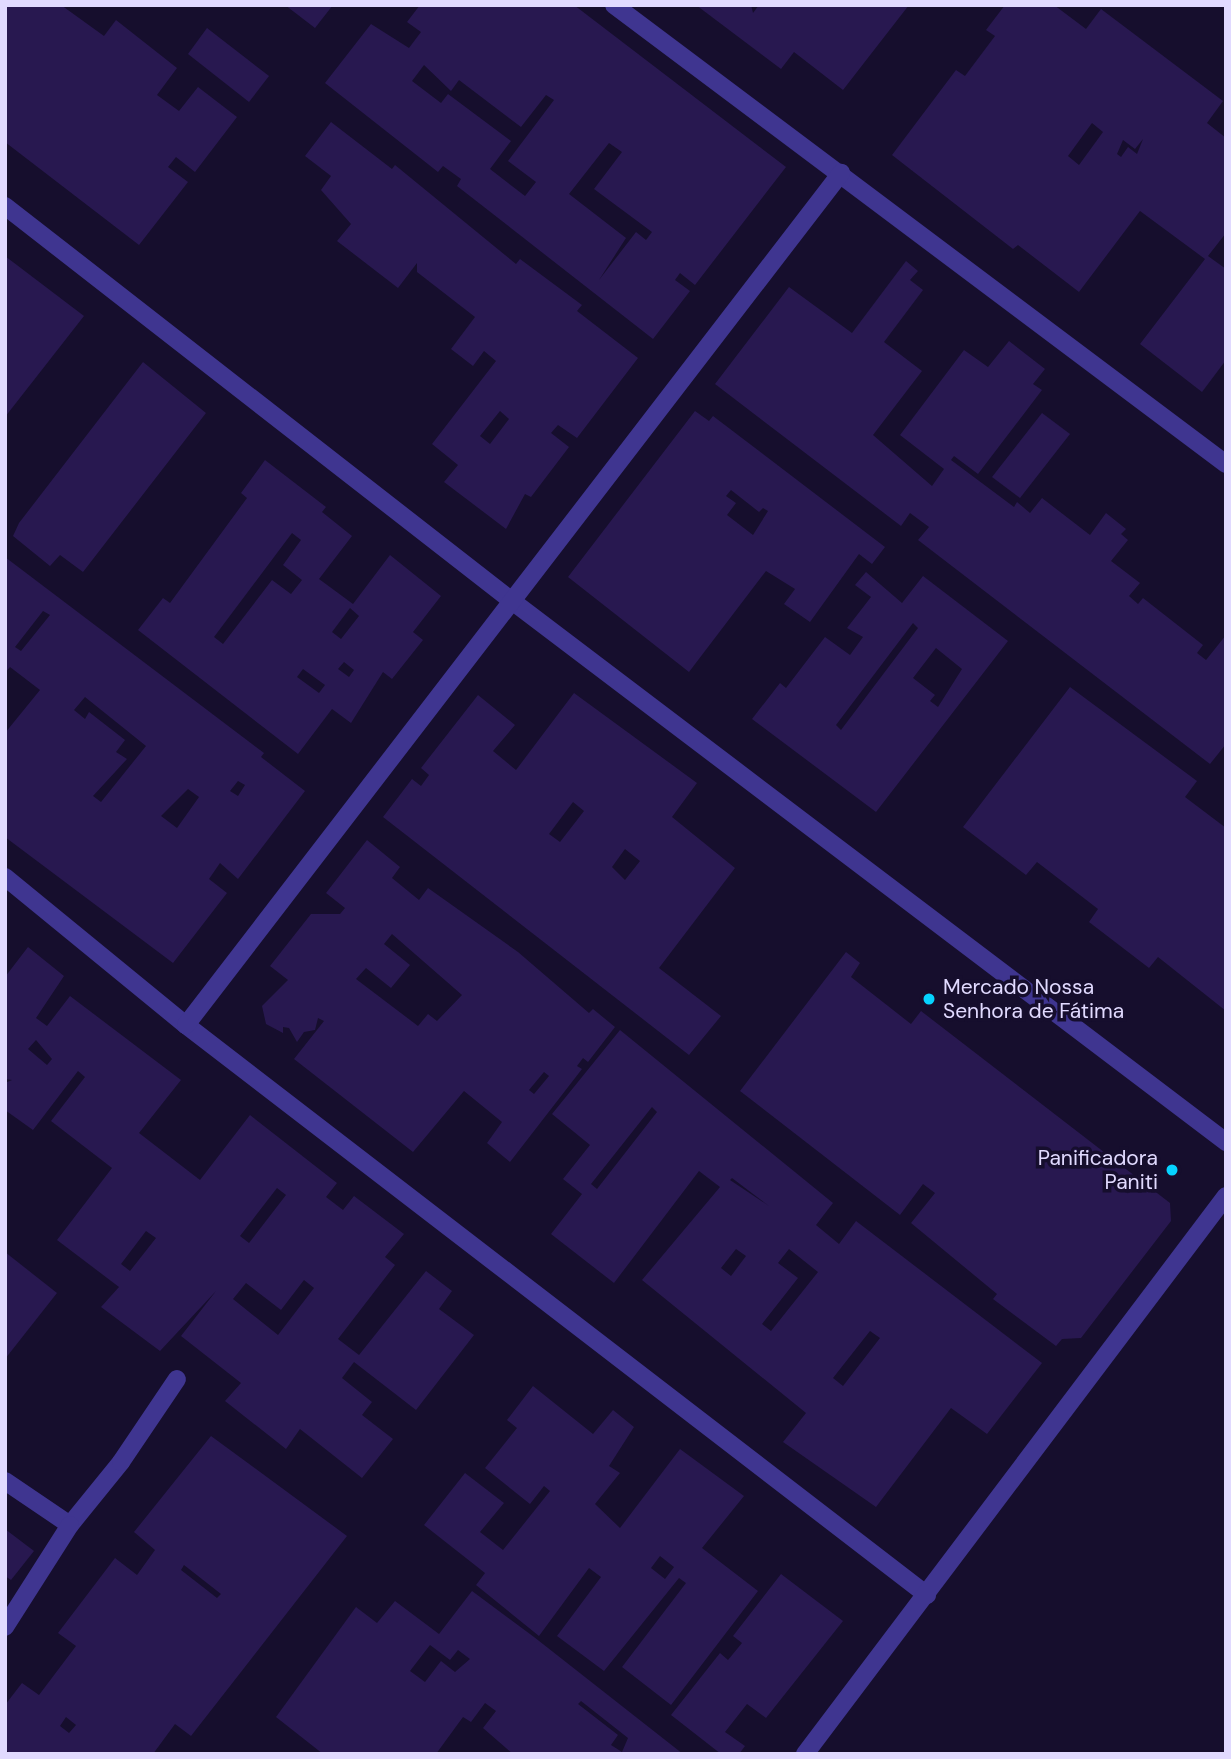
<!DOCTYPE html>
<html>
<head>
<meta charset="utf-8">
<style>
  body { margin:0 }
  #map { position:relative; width:1231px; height:1759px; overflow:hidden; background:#160e2d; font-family:"DM Sans",sans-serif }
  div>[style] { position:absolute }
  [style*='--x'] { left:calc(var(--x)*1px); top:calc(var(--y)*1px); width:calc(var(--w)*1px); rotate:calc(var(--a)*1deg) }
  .building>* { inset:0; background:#281850 }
  .minor>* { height:18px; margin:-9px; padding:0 9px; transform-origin:9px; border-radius:9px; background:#3f3590 }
  .dots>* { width:19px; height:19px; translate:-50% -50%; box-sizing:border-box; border:4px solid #160e2d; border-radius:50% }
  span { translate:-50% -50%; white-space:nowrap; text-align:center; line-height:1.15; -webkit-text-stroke:7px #160e2d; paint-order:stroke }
  .poi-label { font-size:21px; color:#e1daff }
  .left { translate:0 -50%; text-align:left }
  .right { translate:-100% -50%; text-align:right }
  .frame { position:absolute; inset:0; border:7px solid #e1daff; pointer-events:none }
</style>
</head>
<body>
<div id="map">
  <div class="building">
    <div style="clip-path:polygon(5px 5px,61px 5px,104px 36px,116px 20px,177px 68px,157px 95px,179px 111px,198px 87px,237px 117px,195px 172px,176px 157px,168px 167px,188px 182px,139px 245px,5px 142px)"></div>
    <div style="clip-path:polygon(285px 5px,333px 5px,315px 28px)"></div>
    <div style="clip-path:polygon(evenodd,420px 5px,574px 5px,786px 167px,695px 285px,680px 273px,675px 280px,690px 291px,653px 339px,457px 186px,461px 179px,443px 166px,438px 172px,325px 83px,371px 24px,409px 48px,421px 32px,407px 22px,420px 5px,424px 65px,451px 91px,459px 80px,521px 127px,546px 95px,554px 100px,508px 161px,536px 182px,525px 196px,490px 169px,511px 141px,448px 94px,441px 103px,412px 81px,424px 65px,420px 5px,609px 143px,622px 152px,594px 189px,652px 232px,646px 240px,636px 232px,599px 280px,626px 238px,569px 194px,609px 143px)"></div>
    <div style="clip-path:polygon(696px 5px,751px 5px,753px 13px,759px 5px,909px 5px,843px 90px,794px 52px,781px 69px)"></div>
    <div style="clip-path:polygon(evenodd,1005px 5px,1054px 5px,1086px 29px,1101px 9px,1223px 101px,1207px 123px,1226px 138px,1226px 233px,1208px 256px,1226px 269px,1226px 360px,1202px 392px,1140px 344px,1205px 259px,1140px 211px,1079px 292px,1018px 245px,1013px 249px,892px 155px,956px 70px,965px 76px,995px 36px,986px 30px,1005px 5px,1092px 123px,1103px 132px,1079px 165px,1068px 156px,1092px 123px,1005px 5px,1143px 139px,1137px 154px,1128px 147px,1121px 157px,1117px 154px,1123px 140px,1135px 149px,1143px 139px)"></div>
    <div style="clip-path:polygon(207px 28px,269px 76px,249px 102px,188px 54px)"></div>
    <div style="clip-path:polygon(evenodd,331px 122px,392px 169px,395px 165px,516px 264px,520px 259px,582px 305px,577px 311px,638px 358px,577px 438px,558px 425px,551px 433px,569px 447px,531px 497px,525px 494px,506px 529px,444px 482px,458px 465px,432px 444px,496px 361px,484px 351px,473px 366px,451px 349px,475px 317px,417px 272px,417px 263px,398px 288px,337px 241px,351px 224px,321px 190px,331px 176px,305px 156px,331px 122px,500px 411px,509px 419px,490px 444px,480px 436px,500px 411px)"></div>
    <div style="clip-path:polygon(5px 256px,84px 316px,5px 417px)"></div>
    <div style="clip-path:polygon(906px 261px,918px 271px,910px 280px,923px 290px,884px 342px,922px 371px,873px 435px,932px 486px,944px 469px,900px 435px,964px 350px,988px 367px,1009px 341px,1045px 369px,1033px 384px,1042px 390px,978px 474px,954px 456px,951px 460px,1014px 507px,1017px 502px,1030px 513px,1042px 498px,1090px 535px,1106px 513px,1126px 529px,1121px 534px,1128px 540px,1111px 561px,1140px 583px,1129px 596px,1138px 604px,1143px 598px,1203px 645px,1197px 653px,1206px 660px,1226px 635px,1226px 744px,1210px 764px,918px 540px,929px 527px,910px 513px,901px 526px,715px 384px,789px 287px,852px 333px)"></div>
    <div style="clip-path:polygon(143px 362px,206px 413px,83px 572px,60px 555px,50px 566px,13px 536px,19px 523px)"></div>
    <div style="clip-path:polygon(evenodd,695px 411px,709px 421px,713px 416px,885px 547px,872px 564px,859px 554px,810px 622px,784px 604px,795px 589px,766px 571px,689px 672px,568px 577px,695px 411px,731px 490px,759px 512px,763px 508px,768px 511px,753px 535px,727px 515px,736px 503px,726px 496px,731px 490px)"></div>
    <div style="clip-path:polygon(1042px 413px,1070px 434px,1020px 498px,992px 477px)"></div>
    <div style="clip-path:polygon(evenodd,265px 460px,326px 507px,322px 512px,352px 536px,319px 579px,353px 604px,390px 555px,441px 596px,413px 632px,423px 640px,392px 679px,383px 672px,351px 723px,332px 709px,298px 754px,138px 630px,163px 598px,170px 603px,247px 498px,241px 493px,265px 460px,292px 533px,301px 540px,283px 565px,302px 580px,291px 594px,272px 580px,223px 644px,214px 637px,292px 533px,265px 460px,350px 608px,359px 616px,341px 639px,332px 632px,350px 608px,265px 460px,344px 662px,354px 670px,349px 677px,338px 669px,344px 662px,265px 460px,303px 669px,325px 685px,319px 693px,297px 677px,303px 669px)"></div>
    <div style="clip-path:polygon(evenodd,5px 557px,264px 753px,261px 757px,305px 791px,238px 879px,220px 863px,209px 879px,227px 893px,173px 963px,5px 837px,5px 733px,40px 690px,10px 667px,5px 673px,5px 557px,43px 611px,50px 615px,21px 651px,15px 647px,43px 611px,5px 557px,85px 697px,146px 746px,101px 802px,93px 796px,127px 759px,116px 752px,125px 740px,89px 712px,85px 719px,74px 710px,85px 697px,5px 557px,238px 781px,245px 785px,238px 796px,230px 791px,238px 781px,5px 557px,188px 789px,199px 797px,177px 828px,161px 816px,188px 789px)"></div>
    <div style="clip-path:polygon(evenodd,866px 572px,902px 603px,923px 576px,1008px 641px,876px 812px,752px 719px,780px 683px,786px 688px,825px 637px,850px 655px,863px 637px,847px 628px,871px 597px,855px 585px,866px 572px,913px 623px,918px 628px,841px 730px,836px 725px,913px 623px,866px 572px,936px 648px,962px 669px,938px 707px,930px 701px,935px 695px,913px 678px,936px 648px)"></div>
    <div style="clip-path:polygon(1070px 687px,1197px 781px,1185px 797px,1226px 828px,1226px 1011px,1158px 957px,1149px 968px,1089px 922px,1098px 909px,1037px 862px,1026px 875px,963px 827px)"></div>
    <div style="clip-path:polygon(evenodd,574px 693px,697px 783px,672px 817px,735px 868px,659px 968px,721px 1016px,689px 1055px,383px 817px,412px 779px,421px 786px,429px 775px,421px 768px,478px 695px,515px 725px,493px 751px,516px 770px,574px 693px,573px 802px,584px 811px,560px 842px,549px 834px,573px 802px,574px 693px,625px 849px,640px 861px,625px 880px,612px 867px,625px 849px)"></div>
    <div style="clip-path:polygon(evenodd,367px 840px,400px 867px,392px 878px,419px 900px,428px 888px,518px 952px,589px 1013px,593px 1009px,615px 1027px,588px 1062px,583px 1058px,577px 1066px,582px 1069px,510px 1162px,487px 1143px,502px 1122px,464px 1091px,413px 1152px,294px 1059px,324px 1021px,318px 1018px,315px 1030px,304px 1032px,297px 1042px,289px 1028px,283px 1027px,283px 1033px,266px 1024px,262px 1006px,288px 980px,270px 966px,311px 914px,340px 914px,345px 908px,326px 893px,367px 840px,392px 934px,462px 995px,437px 1021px,428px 1014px,418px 1026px,356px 979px,366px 968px,391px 988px,410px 965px,384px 944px,392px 934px,367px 840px,544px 1072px,549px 1076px,534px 1094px,529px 1090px,544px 1072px)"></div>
    <div style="clip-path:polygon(evenodd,28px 947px,64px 976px,36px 1018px,47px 1026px,70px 996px,181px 1080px,139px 1133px,200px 1180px,250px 1115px,337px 1183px,326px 1197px,343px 1210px,354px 1196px,404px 1234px,385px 1257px,395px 1265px,338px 1339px,359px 1355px,426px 1271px,452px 1291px,439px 1309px,474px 1335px,416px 1410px,354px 1362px,342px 1378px,372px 1402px,362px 1415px,393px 1439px,362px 1478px,300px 1429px,286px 1449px,225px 1401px,241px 1383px,181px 1336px,216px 1291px,160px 1351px,101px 1307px,119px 1287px,57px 1240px,112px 1168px,51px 1121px,85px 1077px,78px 1071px,33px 1130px,5px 1110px,5px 1083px,12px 1080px,5px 1079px,5px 977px,28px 947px,36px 1040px,52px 1059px,47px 1065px,28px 1049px,36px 1040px,28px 947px,277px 1188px,286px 1195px,249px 1243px,240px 1236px,277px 1188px,28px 947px,146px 1231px,156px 1238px,130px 1271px,121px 1264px,146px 1231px,28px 947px,304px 1280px,314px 1288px,278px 1335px,233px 1299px,246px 1283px,281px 1310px,304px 1280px)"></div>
    <div style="clip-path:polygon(846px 952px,860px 963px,851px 977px,911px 1024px,921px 1011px,1170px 1203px,1171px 1221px,1081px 1338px,1062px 1339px,1056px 1346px,993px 1299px,997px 1294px,911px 1223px,935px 1193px,923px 1184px,900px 1215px,740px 1091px)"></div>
    <div style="clip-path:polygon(evenodd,620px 1030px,833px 1203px,816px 1225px,839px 1244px,856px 1221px,1042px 1363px,987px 1434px,951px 1408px,876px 1507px,783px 1442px,806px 1413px,642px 1280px,720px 1187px,699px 1171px,614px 1283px,551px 1234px,582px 1194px,563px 1179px,590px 1145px,552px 1114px,620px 1030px,652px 1107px,657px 1112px,597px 1189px,591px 1184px,652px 1107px,620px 1030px,732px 1178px,769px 1206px,730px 1180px,732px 1178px,620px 1030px,736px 1249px,746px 1256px,731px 1276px,721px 1268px,736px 1249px,620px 1030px,789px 1249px,818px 1272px,771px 1331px,762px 1324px,798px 1278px,778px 1263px,789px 1249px,620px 1030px,870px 1331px,880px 1338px,843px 1386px,833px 1378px,870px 1331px)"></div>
    <div style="clip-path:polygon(5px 1252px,57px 1293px,5px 1359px)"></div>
    <div style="clip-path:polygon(evenodd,533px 1386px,593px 1434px,613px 1410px,634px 1427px,609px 1466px,620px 1473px,595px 1504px,620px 1528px,680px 1449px,744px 1496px,702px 1548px,758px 1591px,671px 1705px,622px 1667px,686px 1583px,679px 1578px,604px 1671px,557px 1636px,601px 1577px,589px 1568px,539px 1636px,476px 1585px,485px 1573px,424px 1525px,465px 1473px,504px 1503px,480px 1532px,503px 1550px,550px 1491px,544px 1486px,530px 1504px,485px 1468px,517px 1428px,507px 1420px,533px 1386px,660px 1556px,674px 1567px,665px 1579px,651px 1568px,660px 1556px)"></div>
    <div style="clip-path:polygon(evenodd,211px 1436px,347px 1536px,191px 1736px,175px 1724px,153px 1754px,11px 1754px,5px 1749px,5px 1705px,22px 1683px,39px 1695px,76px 1646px,58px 1633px,115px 1558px,137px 1575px,155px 1550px,134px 1532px,211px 1436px,184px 1565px,221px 1594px,217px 1598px,181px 1570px,184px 1565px,211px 1436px,66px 1717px,76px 1725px,69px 1733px,60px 1726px,66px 1717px)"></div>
    <div style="clip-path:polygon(5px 1529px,34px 1551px,11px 1580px,5px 1576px)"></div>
    <div style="clip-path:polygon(781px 1574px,843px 1621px,766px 1718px,747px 1704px,725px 1732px,745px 1746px,739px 1754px,721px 1754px,671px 1715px,720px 1653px,728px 1660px,742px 1643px,733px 1636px)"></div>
    <div style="clip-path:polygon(evenodd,472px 1591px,534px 1637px,683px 1754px,513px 1754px,483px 1728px,496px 1711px,485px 1703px,471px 1722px,463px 1717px,436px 1754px,323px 1754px,276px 1717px,356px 1607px,377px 1623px,395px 1601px,439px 1634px,472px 1591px,430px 1645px,450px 1660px,458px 1650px,470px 1659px,455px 1672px,441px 1661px,425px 1682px,410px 1671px,430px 1645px,472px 1591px,581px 1701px,628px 1738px,622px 1752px,611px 1745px,618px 1735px,578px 1704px,581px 1701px)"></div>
  </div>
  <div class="minor">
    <div style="--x:614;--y:5;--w:765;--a:36.87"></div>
    <div style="--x:5;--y:206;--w:643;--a:37.92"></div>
    <div style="--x:512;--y:601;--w:896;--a:37.15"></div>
    <div style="--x:5;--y:877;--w:234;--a:39.3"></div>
    <div style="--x:186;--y:1025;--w:935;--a:37.57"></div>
    <div style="--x:186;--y:1025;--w:1075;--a:-52.45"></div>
    <div style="--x:5;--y:1481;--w:78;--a:34.1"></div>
    <div style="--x:70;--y:1525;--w:81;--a:-51"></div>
    <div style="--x:121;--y:1462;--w:100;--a:-56"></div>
    <div style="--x:5;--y:1627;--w:121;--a:-57.5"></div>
    <div style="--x:805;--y:1754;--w:699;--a:-52.97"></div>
  </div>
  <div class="dots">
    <div style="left:929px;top:999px;background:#06d3ff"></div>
    <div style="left:1172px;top:1170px;background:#06d3ff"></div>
  </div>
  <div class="poi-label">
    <span class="left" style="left:943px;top:999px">Mercado Nossa<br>Senhora de Fátima</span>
    <span class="right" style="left:1158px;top:1170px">Panificadora<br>Paniti</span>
  </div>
  <div class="frame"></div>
</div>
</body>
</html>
